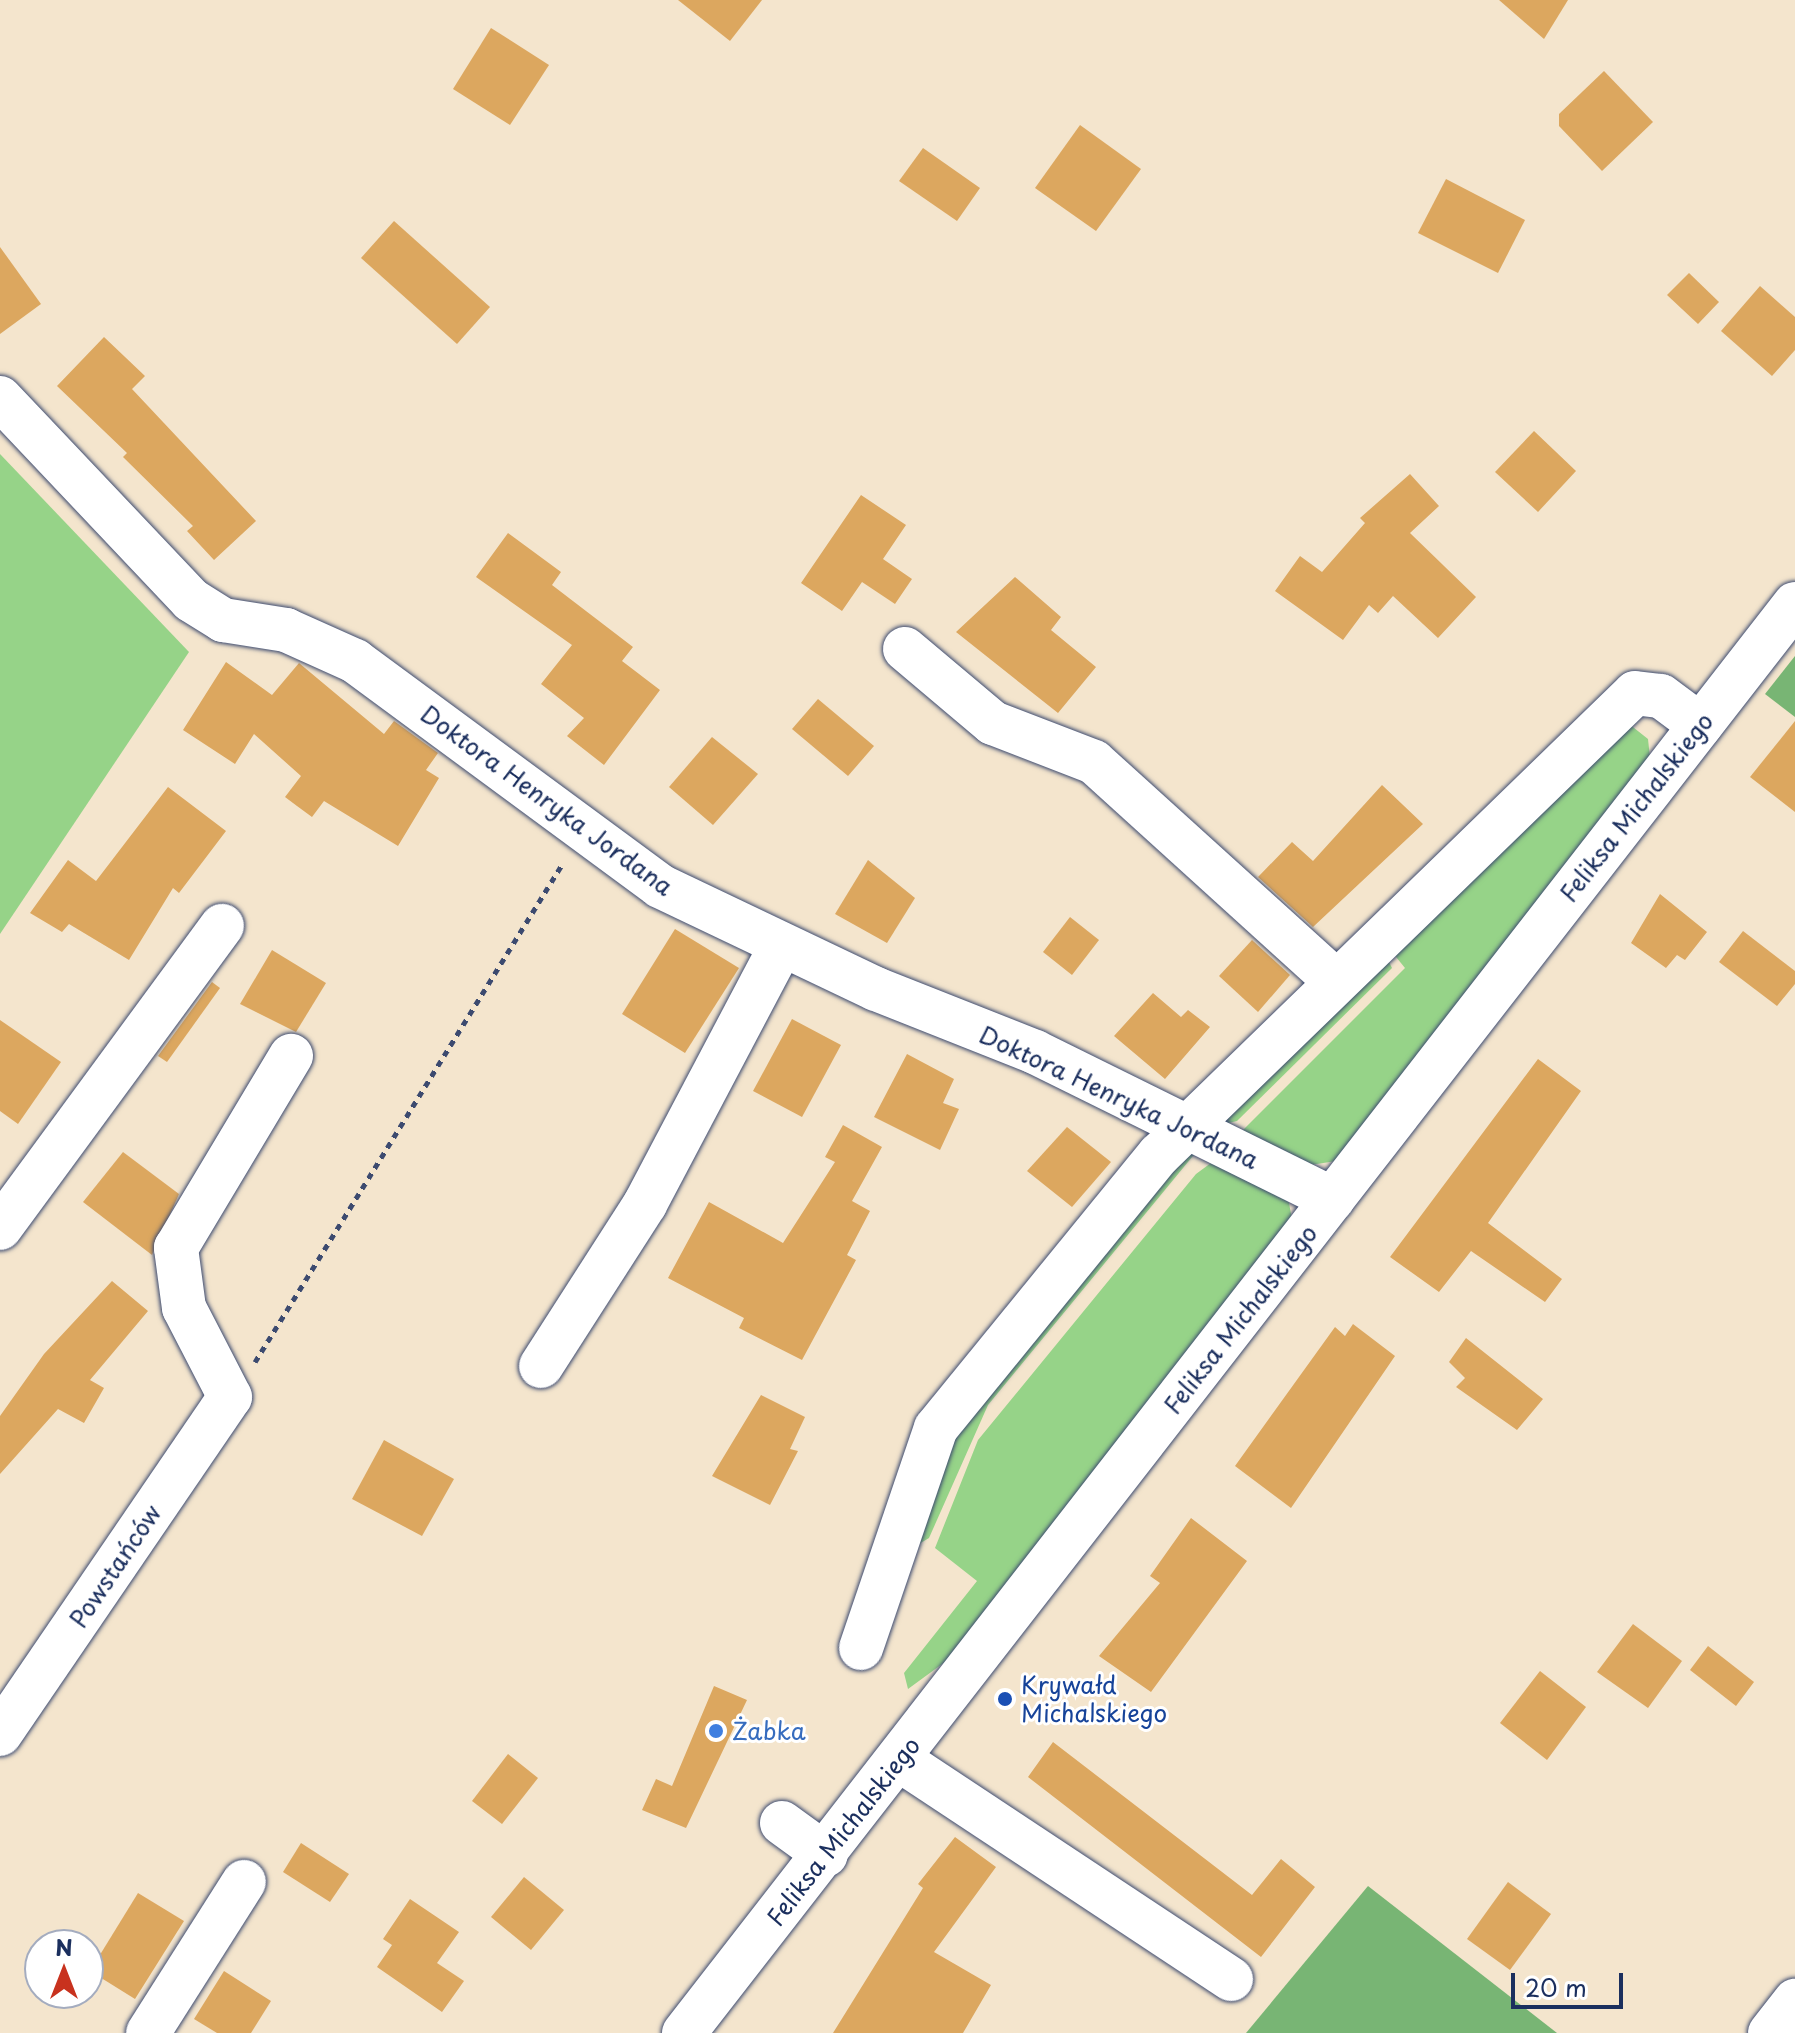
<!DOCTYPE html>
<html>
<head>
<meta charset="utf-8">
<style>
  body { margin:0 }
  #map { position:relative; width:1795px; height:2033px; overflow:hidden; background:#f4e5cd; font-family:"Playpen Sans",sans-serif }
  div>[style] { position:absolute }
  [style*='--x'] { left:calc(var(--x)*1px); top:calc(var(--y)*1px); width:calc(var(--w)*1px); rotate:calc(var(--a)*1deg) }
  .green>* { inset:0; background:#96d388 }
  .forest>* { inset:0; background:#78b574 }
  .building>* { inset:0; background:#dca75f }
  .path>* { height:5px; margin-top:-2.5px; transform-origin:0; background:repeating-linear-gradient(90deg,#3c4a6f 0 6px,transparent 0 12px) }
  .roads { filter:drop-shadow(0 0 2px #3c4a6f) drop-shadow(0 0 2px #3c4a6f) }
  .minor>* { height:44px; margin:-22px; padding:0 22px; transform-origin:22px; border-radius:22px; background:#fff }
  .dots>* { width:22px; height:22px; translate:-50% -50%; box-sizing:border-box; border:4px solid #fff; border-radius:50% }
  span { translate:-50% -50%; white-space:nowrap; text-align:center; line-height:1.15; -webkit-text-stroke:6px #fff; paint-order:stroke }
  .street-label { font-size:24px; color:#1b2f5e }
  .transit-label { font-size:24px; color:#164399 }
  .left { translate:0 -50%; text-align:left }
  .shop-label { font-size:24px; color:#366cbe }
  .north { position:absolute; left:24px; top:1929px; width:80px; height:80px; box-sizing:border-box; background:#fff; border:2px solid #a4acbf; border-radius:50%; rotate:0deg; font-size:22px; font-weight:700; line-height:32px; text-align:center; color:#1b2f5e }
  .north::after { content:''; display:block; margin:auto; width:28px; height:36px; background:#c8321e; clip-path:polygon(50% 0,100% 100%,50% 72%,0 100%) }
  .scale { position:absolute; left:1511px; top:1973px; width:112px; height:36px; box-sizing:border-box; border:4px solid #1b2f5e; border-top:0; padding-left:10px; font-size:24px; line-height:28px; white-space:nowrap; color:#1b2f5e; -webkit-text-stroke:6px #fff; paint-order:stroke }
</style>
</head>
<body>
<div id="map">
  <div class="green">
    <div style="clip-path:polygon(0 454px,189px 652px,0 934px)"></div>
    <div style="clip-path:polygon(1624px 720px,1648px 739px,1650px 758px,1336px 1161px,1304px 1166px,1239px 1134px,1405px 968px,1392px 952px)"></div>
    <div style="clip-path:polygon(1387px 958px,1392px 968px,1237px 1121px,1224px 1124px,1224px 1101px)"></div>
    <div style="clip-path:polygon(1197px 1151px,988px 1405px,929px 1538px,919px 1544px,944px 1436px,1160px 1170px)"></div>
    <div style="clip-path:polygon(1215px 1160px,1288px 1198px,1292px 1219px,949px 1659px,908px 1689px,904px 1673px,977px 1581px,935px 1548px,978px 1440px,1196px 1174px)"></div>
  </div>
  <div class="forest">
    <div style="clip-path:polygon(1795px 656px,1795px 717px,1765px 694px)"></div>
    <div style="clip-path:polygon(1368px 1886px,1557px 2033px,1246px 2033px)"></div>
  </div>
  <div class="building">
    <div style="clip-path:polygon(678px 0,762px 0,730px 41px)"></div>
    <div style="clip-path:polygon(1499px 0,1568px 0,1544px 39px)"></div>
    <div style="clip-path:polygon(491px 28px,549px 65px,510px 125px,453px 89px)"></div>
    <div style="clip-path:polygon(1604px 71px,1653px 122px,1602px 171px,1559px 126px,1559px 114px)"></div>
    <div style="clip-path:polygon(1080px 125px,1141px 169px,1096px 231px,1035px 188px)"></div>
    <div style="clip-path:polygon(923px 148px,980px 188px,957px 221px,899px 181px)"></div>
    <div style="clip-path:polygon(1446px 179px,1525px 220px,1498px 273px,1418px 233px)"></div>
    <div style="clip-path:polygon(394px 221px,490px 307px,457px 344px,361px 258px)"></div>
    <div style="clip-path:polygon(0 247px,41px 304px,0 334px)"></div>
    <div style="clip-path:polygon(1689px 273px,1719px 302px,1698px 324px,1667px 295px)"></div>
    <div style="clip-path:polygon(1760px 286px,1795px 317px,1795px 350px,1772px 376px,1721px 331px)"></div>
    <div style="clip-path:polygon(104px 337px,145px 376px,132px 389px,256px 521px,214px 560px,187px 531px,193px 526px,123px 457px,127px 453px,57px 386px)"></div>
    <div style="clip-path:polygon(1534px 431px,1576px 471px,1538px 512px,1495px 472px)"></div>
    <div style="clip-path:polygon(1410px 474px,1439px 506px,1410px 533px,1476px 597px,1438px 638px,1393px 596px,1378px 613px,1369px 605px,1343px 640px,1275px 591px,1300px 556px,1322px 572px,1365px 523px,1360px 518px)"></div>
    <div style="clip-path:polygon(861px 495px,906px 525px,883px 559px,912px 579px,895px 604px,862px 582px,842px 611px,801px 583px)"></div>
    <div style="clip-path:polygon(508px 533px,561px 572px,552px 585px,633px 647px,622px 661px,660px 690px,604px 765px,567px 736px,584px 718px,541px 684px,572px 645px,476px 577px)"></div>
    <div style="clip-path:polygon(1015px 577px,1061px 617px,1051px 630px,1096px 667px,1058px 713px,956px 632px)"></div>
    <div style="clip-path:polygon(226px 662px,272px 695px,299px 663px,384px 734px,394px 721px,438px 753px,426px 770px,439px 778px,398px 846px,324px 801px,312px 817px,297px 806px,285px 797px,301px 776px,254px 734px,235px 764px,183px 730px)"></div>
    <div style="clip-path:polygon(818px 699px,874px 746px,848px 776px,792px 729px)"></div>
    <div style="clip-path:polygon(1795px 721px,1795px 812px,1750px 777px)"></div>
    <div style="clip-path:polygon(712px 737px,758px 774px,713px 825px,669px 787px)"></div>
    <div style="clip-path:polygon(1382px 785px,1423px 824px,1313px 927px,1258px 877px,1292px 842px,1313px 861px)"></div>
    <div style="clip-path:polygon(168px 787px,226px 831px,179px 893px,173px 888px,129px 960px,69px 924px,62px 932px,30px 913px,68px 860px,96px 881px)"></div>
    <div style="clip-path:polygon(868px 860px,915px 898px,887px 943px,835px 914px)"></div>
    <div style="clip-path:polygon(1660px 894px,1707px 932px,1685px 960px,1677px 955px,1666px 968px,1631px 943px)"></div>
    <div style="clip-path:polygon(1070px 917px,1099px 940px,1072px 975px,1043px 952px)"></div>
    <div style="clip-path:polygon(675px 929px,739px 968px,685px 1053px,622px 1014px)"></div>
    <div style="clip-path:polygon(1743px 931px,1795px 971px,1795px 984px,1777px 1006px,1719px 962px)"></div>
    <div style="clip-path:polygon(1252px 940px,1290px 975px,1258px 1012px,1219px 976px)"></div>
    <div style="clip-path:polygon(272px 950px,326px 983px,296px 1032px,240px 1004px)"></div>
    <div style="clip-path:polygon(212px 982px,220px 988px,167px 1062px,158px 1056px)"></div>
    <div style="clip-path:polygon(1153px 993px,1181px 1017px,1188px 1010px,1210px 1027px,1165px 1079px,1114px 1036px)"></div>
    <div style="clip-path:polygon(792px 1019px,841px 1045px,802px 1117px,753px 1091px)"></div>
    <div style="clip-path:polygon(0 1020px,61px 1062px,18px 1124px,0 1111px)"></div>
    <div style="clip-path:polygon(907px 1054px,954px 1079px,943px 1103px,959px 1109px,940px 1150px,874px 1117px)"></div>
    <div style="clip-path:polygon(1538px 1059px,1581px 1091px,1488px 1223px,1562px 1279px,1545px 1302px,1471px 1251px,1439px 1292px,1390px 1257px)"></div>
    <div style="clip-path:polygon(843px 1125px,882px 1147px,852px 1201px,870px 1211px,847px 1255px,856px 1260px,802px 1360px,739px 1328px,744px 1318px,668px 1278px,709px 1202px,783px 1243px,835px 1162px,825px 1157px)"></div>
    <div style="clip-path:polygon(1067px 1127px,1111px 1162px,1072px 1207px,1027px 1171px)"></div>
    <div style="clip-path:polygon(123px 1152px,179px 1194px,152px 1255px,83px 1202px)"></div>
    <div style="clip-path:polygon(112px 1281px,148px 1311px,90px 1380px,104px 1388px,84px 1423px,58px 1409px,0 1474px,0 1416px,44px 1354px)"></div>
    <div style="clip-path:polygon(1353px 1324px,1395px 1356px,1291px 1508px,1235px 1466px,1335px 1327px,1345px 1336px)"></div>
    <div style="clip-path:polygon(1466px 1338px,1543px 1399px,1517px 1430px,1456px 1387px,1465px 1378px,1449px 1362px)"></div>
    <div style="clip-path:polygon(761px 1395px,805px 1417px,790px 1449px,798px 1451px,770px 1505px,712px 1476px)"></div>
    <div style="clip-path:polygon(384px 1440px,454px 1479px,422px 1536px,352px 1499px)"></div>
    <div style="clip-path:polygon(1191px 1518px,1247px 1561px,1151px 1692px,1099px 1656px,1160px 1583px,1150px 1576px)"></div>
    <div style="clip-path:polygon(1633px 1624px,1682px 1661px,1648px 1708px,1597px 1672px)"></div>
    <div style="clip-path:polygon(1708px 1646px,1754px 1682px,1736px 1706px,1690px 1670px)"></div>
    <div style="clip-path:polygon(1540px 1671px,1586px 1707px,1547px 1760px,1500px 1723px)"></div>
    <div style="clip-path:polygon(714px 1686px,747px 1700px,686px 1828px,642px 1810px,656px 1779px,672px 1786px)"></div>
    <div style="clip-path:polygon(1053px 1742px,1252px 1895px,1281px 1859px,1315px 1887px,1261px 1957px,1028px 1777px)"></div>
    <div style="clip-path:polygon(508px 1754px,538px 1778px,502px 1824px,472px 1801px)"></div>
    <div style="clip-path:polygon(955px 1837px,996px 1867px,934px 1952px,991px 1985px,963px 2033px,833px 2033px,923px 1888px,918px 1884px)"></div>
    <div style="clip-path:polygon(301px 1843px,349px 1874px,330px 1902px,283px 1872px)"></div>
    <div style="clip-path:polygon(524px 1877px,564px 1910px,531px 1950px,491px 1917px)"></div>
    <div style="clip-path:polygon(1508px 1882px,1551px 1914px,1510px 1970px,1467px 1939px)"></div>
    <div style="clip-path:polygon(138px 1893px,184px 1921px,135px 1999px,90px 1971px)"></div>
    <div style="clip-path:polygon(410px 1899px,459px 1932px,437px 1963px,464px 1981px,442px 2012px,377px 1967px,392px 1945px,383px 1939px)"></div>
    <div style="clip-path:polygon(224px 1971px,271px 2001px,251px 2033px,217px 2033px,194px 2019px)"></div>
  </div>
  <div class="path">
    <div style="--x:255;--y:1362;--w:586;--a:-58.32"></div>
  </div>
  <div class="roads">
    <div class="minor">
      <div style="--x:0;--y:398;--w:278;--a:46.6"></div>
      <div style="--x:191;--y:600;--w:38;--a:32"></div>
      <div style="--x:223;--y:620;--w:64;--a:9"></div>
      <div style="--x:286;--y:630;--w:76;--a:24.2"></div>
      <div style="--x:355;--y:661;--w:379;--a:36.4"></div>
      <div style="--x:660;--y:886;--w:239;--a:25.5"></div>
      <div style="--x:876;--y:989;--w:171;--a:21.6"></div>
      <div style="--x:1035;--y:1052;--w:332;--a:26.3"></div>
      <div style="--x:905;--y:649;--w:115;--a:40.1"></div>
      <div style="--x:993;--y:723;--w:108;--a:21.1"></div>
      <div style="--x:1094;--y:762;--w:324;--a:42.2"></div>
      <div style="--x:0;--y:1228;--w:375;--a:-53.7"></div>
      <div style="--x:541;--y:1366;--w:193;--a:-57.3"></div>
      <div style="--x:645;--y:1204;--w:292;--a:-62.2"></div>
      <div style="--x:861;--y:1648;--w:232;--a:-71.2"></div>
      <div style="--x:936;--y:1428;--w:353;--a:-50.8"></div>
      <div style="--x:1159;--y:1155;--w:663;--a:-44.14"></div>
      <div style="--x:1635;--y:693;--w:26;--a:7"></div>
      <div style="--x:1661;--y:696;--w:49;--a:36.6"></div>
      <div style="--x:0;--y:1734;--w:408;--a:-55.7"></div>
      <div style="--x:230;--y:1397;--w:100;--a:-117.3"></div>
      <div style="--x:184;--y:1308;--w:61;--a:-97.6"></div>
      <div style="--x:176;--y:1248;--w:224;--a:-59.1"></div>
      <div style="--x:900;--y:1760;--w:397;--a:33.5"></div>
      <div style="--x:782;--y:1823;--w:54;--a:36"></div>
      <div style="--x:148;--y:2033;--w:179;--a:-57.6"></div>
      <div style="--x:684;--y:2033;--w:1810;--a:-52.14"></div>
      <div style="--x:1770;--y:2033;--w:41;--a:-52"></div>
    </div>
  </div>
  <div class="dots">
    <div style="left:1005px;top:1699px;background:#1a4fb4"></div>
    <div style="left:716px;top:1731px;background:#3f7fe0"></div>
  </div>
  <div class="street-label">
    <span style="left:547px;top:800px;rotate:36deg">Doktora Henryka Jordana</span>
    <span style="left:1636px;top:807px;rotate:-52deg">Feliksa Michalskiego</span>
    <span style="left:1119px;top:1097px;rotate:25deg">Doktora Henryka Jordana</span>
    <span style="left:1240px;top:1319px;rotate:-52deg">Feliksa Michalskiego</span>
    <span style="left:115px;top:1566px;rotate:-56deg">Powstańców</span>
    <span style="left:843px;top:1831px;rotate:-52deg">Feliksa Michalskiego</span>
  </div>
  <div class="transit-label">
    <span class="left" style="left:1021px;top:1699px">Krywałd<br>Michalskiego</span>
  </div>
  <div class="shop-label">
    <span class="left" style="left:732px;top:1731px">Żabka</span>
  </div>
  <div class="north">N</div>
  <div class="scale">20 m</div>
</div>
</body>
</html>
